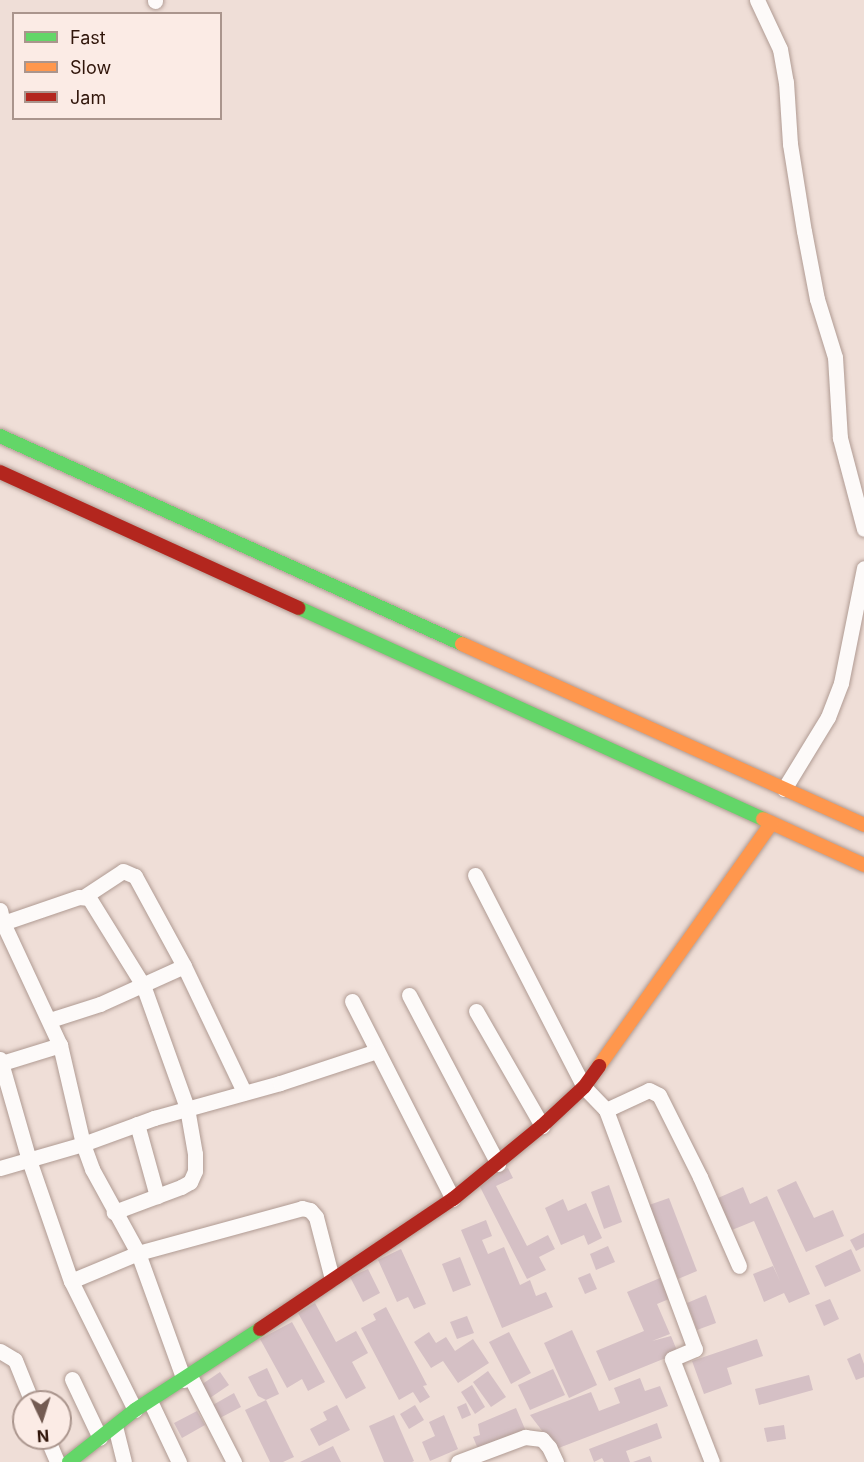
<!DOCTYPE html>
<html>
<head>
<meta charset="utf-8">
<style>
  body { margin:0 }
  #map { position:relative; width:864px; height:1462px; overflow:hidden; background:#efded7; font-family:Inter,sans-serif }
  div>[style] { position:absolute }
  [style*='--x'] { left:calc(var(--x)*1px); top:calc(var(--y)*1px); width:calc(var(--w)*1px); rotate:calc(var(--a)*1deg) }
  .building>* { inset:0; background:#d5c0c5 }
  .roads { filter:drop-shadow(0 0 2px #b09b93) drop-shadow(0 0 2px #b09b93) }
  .street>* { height:15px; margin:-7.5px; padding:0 7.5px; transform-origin:7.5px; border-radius:7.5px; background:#fdfaf9 }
  .fast>* { height:14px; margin:-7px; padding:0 7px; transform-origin:7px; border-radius:7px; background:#63d668 }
  .slow>* { height:14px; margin:-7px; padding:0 7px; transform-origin:7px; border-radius:7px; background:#ff974d }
  .jam>* { height:14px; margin:-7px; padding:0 7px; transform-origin:7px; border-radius:7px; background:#b3261e }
  span { translate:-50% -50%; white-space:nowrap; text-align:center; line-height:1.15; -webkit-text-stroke:6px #fbebe5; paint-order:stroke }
  .legend { position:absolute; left:12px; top:12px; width:210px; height:108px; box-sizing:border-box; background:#fbebe5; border:2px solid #aa958d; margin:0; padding:8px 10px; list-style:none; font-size:18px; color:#30150a }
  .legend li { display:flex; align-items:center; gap:12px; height:30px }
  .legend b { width:30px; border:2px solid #aa958d }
  .north { position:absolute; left:12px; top:1390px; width:60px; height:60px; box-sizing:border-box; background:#fbebe5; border:2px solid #aa958d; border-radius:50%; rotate:176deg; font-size:16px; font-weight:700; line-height:24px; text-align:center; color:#30150a }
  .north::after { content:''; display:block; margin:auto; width:21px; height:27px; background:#735b52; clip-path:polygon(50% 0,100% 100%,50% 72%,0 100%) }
</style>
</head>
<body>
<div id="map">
  <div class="building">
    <div style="clip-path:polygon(508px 1168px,513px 1178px,496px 1186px,527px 1246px,548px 1235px,555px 1249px,539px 1257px,546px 1270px,527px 1279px,478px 1183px)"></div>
    <div style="clip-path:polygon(796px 1181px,814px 1218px,833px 1210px,844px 1236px,806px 1252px,777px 1190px)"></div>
    <div style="clip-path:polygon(609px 1185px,622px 1222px,604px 1229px,591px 1192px)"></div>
    <div style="clip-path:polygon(743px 1187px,750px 1204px,767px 1196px,810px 1294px,789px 1303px,784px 1293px,764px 1302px,753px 1274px,773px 1266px,780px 1281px,754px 1221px,732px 1230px,718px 1198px)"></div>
    <div style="clip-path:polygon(669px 1198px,697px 1271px,678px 1279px,649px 1205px)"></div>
    <div style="clip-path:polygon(563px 1199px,568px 1211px,586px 1203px,602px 1238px,588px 1245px,584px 1235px,561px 1245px,545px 1208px)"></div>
    <div style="clip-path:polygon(486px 1220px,492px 1236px,482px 1240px,488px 1254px,504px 1247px,520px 1285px,530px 1280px,536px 1296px,546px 1292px,553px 1307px,502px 1328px,461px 1230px)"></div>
    <div style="clip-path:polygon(864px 1233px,864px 1247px,856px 1251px,850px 1240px)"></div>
    <div style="clip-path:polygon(608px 1246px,615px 1262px,596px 1270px,590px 1254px)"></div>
    <div style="clip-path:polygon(401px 1249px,426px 1304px,414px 1309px,408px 1297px,397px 1302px,378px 1260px)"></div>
    <div style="clip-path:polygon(851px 1249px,861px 1271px,825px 1287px,815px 1266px)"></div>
    <div style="clip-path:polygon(460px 1257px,471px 1285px,453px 1292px,442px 1264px)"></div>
    <div style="clip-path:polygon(368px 1269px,380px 1293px,363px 1302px,350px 1277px)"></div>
    <div style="clip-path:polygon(590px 1273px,597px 1289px,585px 1294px,578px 1278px)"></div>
    <div style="clip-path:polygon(660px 1278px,669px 1299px,657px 1304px,670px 1334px,652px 1341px,671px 1336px,678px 1353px,609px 1381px,596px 1351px,644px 1331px,627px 1292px)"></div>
    <div style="clip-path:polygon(706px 1295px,716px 1323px,697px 1330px,687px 1303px)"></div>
    <div style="clip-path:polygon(830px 1299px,839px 1319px,824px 1326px,815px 1305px)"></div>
    <div style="clip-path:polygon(315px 1303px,336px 1342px,356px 1331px,368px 1353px,352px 1362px,366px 1388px,346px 1399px,298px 1313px)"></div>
    <div style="clip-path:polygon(386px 1307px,427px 1385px,423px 1386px,430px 1397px,420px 1403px,413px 1392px,399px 1400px,361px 1328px,376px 1320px,373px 1314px)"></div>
    <div style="clip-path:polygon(467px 1316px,474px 1333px,457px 1339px,450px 1322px)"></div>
    <div style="clip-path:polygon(292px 1322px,325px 1382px,308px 1391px,302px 1379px,287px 1388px,260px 1339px)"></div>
    <div style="clip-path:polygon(572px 1330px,597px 1385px,569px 1398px,544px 1343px)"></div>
    <div style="clip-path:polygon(429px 1332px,436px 1343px,446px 1337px,455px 1351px,473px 1339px,489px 1363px,458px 1383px,443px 1361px,431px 1368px,414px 1342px)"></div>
    <div style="clip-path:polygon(509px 1332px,531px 1373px,511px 1384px,489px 1342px)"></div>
    <div style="clip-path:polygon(757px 1339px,763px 1356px,727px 1368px,732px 1384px,704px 1394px,692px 1361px)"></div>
    <div style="clip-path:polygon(860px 1353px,864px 1364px,864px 1377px,856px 1380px,847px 1359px)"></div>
    <div style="clip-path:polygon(267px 1368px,279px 1394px,266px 1400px,258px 1396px,248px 1377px)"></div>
    <div style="clip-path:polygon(553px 1369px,565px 1395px,530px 1410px,518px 1385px)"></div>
    <div style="clip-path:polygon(488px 1371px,506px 1397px,491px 1407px,473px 1382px)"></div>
    <div style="clip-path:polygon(220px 1372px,229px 1385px,207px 1400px,198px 1387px)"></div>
    <div style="clip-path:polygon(809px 1375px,813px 1390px,759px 1405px,755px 1389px)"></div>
    <div style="clip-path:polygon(640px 1378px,645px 1391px,660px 1386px,668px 1406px,556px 1449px,530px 1415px,591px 1392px,599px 1411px,620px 1403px,614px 1388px)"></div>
    <div style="clip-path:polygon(472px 1385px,485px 1407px,475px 1414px,461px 1392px)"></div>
    <div style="clip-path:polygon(234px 1393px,241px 1407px,218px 1419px,211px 1406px)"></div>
    <div style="clip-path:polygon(266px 1400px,294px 1457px,283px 1462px,270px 1462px,245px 1410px)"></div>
    <div style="clip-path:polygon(466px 1403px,471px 1415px,462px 1419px,457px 1407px)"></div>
    <div style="clip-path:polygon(337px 1405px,350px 1430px,319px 1446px,310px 1429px,327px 1420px,323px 1412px)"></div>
    <div style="clip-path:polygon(415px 1405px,424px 1420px,409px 1429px,400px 1414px)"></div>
    <div style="clip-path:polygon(516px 1408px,525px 1429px,478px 1449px,473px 1437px,480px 1435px,478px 1424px)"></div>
    <div style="clip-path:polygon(197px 1411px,205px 1425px,182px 1438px,174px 1423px)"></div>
    <div style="clip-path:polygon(394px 1415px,414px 1461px,412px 1462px,384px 1462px,369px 1426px)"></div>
    <div style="clip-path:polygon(444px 1415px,458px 1449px,430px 1461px,422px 1442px,435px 1436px,429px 1422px)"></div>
    <div style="clip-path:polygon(657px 1423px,662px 1438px,626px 1451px,630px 1462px,604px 1462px,602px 1458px,594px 1462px,589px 1449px)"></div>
    <div style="clip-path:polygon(784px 1425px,786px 1439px,767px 1442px,764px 1428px)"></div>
    <div style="clip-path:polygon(333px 1446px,341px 1462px,300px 1462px)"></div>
    <div style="clip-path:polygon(650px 1456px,652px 1462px,633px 1462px)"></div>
  </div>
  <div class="roads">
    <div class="street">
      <div style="--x:155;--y:0;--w:1;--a:90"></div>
      <div style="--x:757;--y:0;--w:54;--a:64.9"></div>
      <div style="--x:780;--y:49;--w:34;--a:80"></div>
      <div style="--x:786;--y:82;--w:62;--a:86.3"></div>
      <div style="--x:790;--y:144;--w:88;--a:80.9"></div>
      <div style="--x:804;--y:231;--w:69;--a:79.2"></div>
      <div style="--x:817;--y:299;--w:61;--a:72.8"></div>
      <div style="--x:835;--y:357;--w:81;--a:86.5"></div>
      <div style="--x:840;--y:438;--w:94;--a:75.2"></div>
      <div style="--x:784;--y:789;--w:84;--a:-58.6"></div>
      <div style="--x:828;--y:717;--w:36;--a:-69"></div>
      <div style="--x:841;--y:683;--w:117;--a:-78.7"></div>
      <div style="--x:475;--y:875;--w:238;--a:62.8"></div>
      <div style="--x:584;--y:1087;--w:32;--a:46"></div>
      <div style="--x:606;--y:1110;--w:255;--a:69.6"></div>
      <div style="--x:695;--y:1349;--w:25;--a:157"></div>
      <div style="--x:672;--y:1359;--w:110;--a:68.8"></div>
      <div style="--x:85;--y:896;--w:45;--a:-33.3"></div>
      <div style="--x:123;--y:871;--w:13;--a:23"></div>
      <div style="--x:135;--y:876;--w:102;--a:61.4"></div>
      <div style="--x:184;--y:966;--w:140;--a:64.5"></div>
      <div style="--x:0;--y:910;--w:13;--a:77"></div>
      <div style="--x:3;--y:923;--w:135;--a:65"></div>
      <div style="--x:60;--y:1045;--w:102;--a:76.9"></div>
      <div style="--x:83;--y:1144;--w:27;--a:70"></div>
      <div style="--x:92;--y:1169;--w:96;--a:61.3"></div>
      <div style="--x:138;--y:1253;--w:135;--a:70.1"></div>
      <div style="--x:0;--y:924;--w:83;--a:-18.9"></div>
      <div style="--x:79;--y:897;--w:10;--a:6"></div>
      <div style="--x:89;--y:898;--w:102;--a:58.2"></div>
      <div style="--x:143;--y:985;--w:131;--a:70.3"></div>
      <div style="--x:187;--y:1108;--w:47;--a:80.1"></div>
      <div style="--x:195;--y:1154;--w:17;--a:90"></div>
      <div style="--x:195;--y:1171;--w:12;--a:114"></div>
      <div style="--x:190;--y:1182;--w:10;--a:151"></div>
      <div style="--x:181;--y:1187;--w:72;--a:159.5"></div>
      <div style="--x:409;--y:995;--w:191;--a:62.2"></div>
      <div style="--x:352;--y:1001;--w:222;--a:63"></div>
      <div style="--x:476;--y:1011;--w:133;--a:60.1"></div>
      <div style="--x:50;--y:1020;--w:52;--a:-17.7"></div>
      <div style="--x:100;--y:1004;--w:92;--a:-24.3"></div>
      <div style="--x:0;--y:1059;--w:105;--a:74"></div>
      <div style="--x:29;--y:1160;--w:128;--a:70.9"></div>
      <div style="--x:71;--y:1281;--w:144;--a:63.6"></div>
      <div style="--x:2;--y:1063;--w:61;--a:-17.2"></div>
      <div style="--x:606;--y:1110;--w:47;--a:-24.9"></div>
      <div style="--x:649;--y:1090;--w:11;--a:27"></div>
      <div style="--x:659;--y:1095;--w:92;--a:63.4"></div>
      <div style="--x:700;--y:1177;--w:97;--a:66.3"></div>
      <div style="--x:137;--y:1124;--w:75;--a:74.5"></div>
      <div style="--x:0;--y:1168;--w:86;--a:-16.1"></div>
      <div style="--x:83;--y:1144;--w:76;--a:-20.1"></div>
      <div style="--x:154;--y:1118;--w:131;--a:-15.5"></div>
      <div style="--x:280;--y:1083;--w:102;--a:-18.3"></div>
      <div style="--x:71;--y:1281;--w:73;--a:-22.7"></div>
      <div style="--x:138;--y:1253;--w:170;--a:-15.3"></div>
      <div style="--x:302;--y:1208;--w:8;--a:14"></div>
      <div style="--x:310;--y:1210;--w:9;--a:49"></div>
      <div style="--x:316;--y:1217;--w:64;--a:75.5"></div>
      <div style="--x:0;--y:1351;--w:17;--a:31"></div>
      <div style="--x:15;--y:1360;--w:45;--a:68"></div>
      <div style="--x:190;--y:1376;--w:97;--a:62.9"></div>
      <div style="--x:72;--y:1379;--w:65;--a:64.6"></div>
      <div style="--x:150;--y:1401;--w:68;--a:64.6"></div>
      <div style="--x:115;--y:1426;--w:37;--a:76"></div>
      <div style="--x:47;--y:1438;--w:26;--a:67"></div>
      <div style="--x:458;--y:1462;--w:72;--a:-20.5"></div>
      <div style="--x:525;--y:1437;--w:17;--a:7"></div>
      <div style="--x:542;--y:1439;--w:11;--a:49"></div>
      <div style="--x:549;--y:1447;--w:17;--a:65"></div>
    </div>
    <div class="fast">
      <div style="--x:0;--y:436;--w:507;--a:24.24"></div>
      <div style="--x:299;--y:608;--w:510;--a:24.45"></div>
      <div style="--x:69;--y:1462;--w:84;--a:-38.2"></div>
      <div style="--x:135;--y:1410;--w:149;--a:-32.9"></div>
    </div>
    <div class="slow">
      <div style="--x:462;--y:644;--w:441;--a:24.2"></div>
      <div style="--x:763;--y:819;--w:111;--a:24.5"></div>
      <div style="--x:599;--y:1066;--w:298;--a:-54.6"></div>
    </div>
    <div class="jam">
      <div style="--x:0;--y:472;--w:328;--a:24.5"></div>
      <div style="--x:260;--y:1329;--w:233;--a:-34"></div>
      <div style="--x:453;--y:1199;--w:115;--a:-39.4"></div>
      <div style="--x:542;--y:1126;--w:57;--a:-42.9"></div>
      <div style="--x:584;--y:1087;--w:26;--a:-54"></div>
    </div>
  </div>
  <ul class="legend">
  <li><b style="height:8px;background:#63d668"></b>Fast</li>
  <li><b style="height:8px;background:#ff974d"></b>Slow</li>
  <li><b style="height:8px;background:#b3261e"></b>Jam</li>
  </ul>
  <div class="north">N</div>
</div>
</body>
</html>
